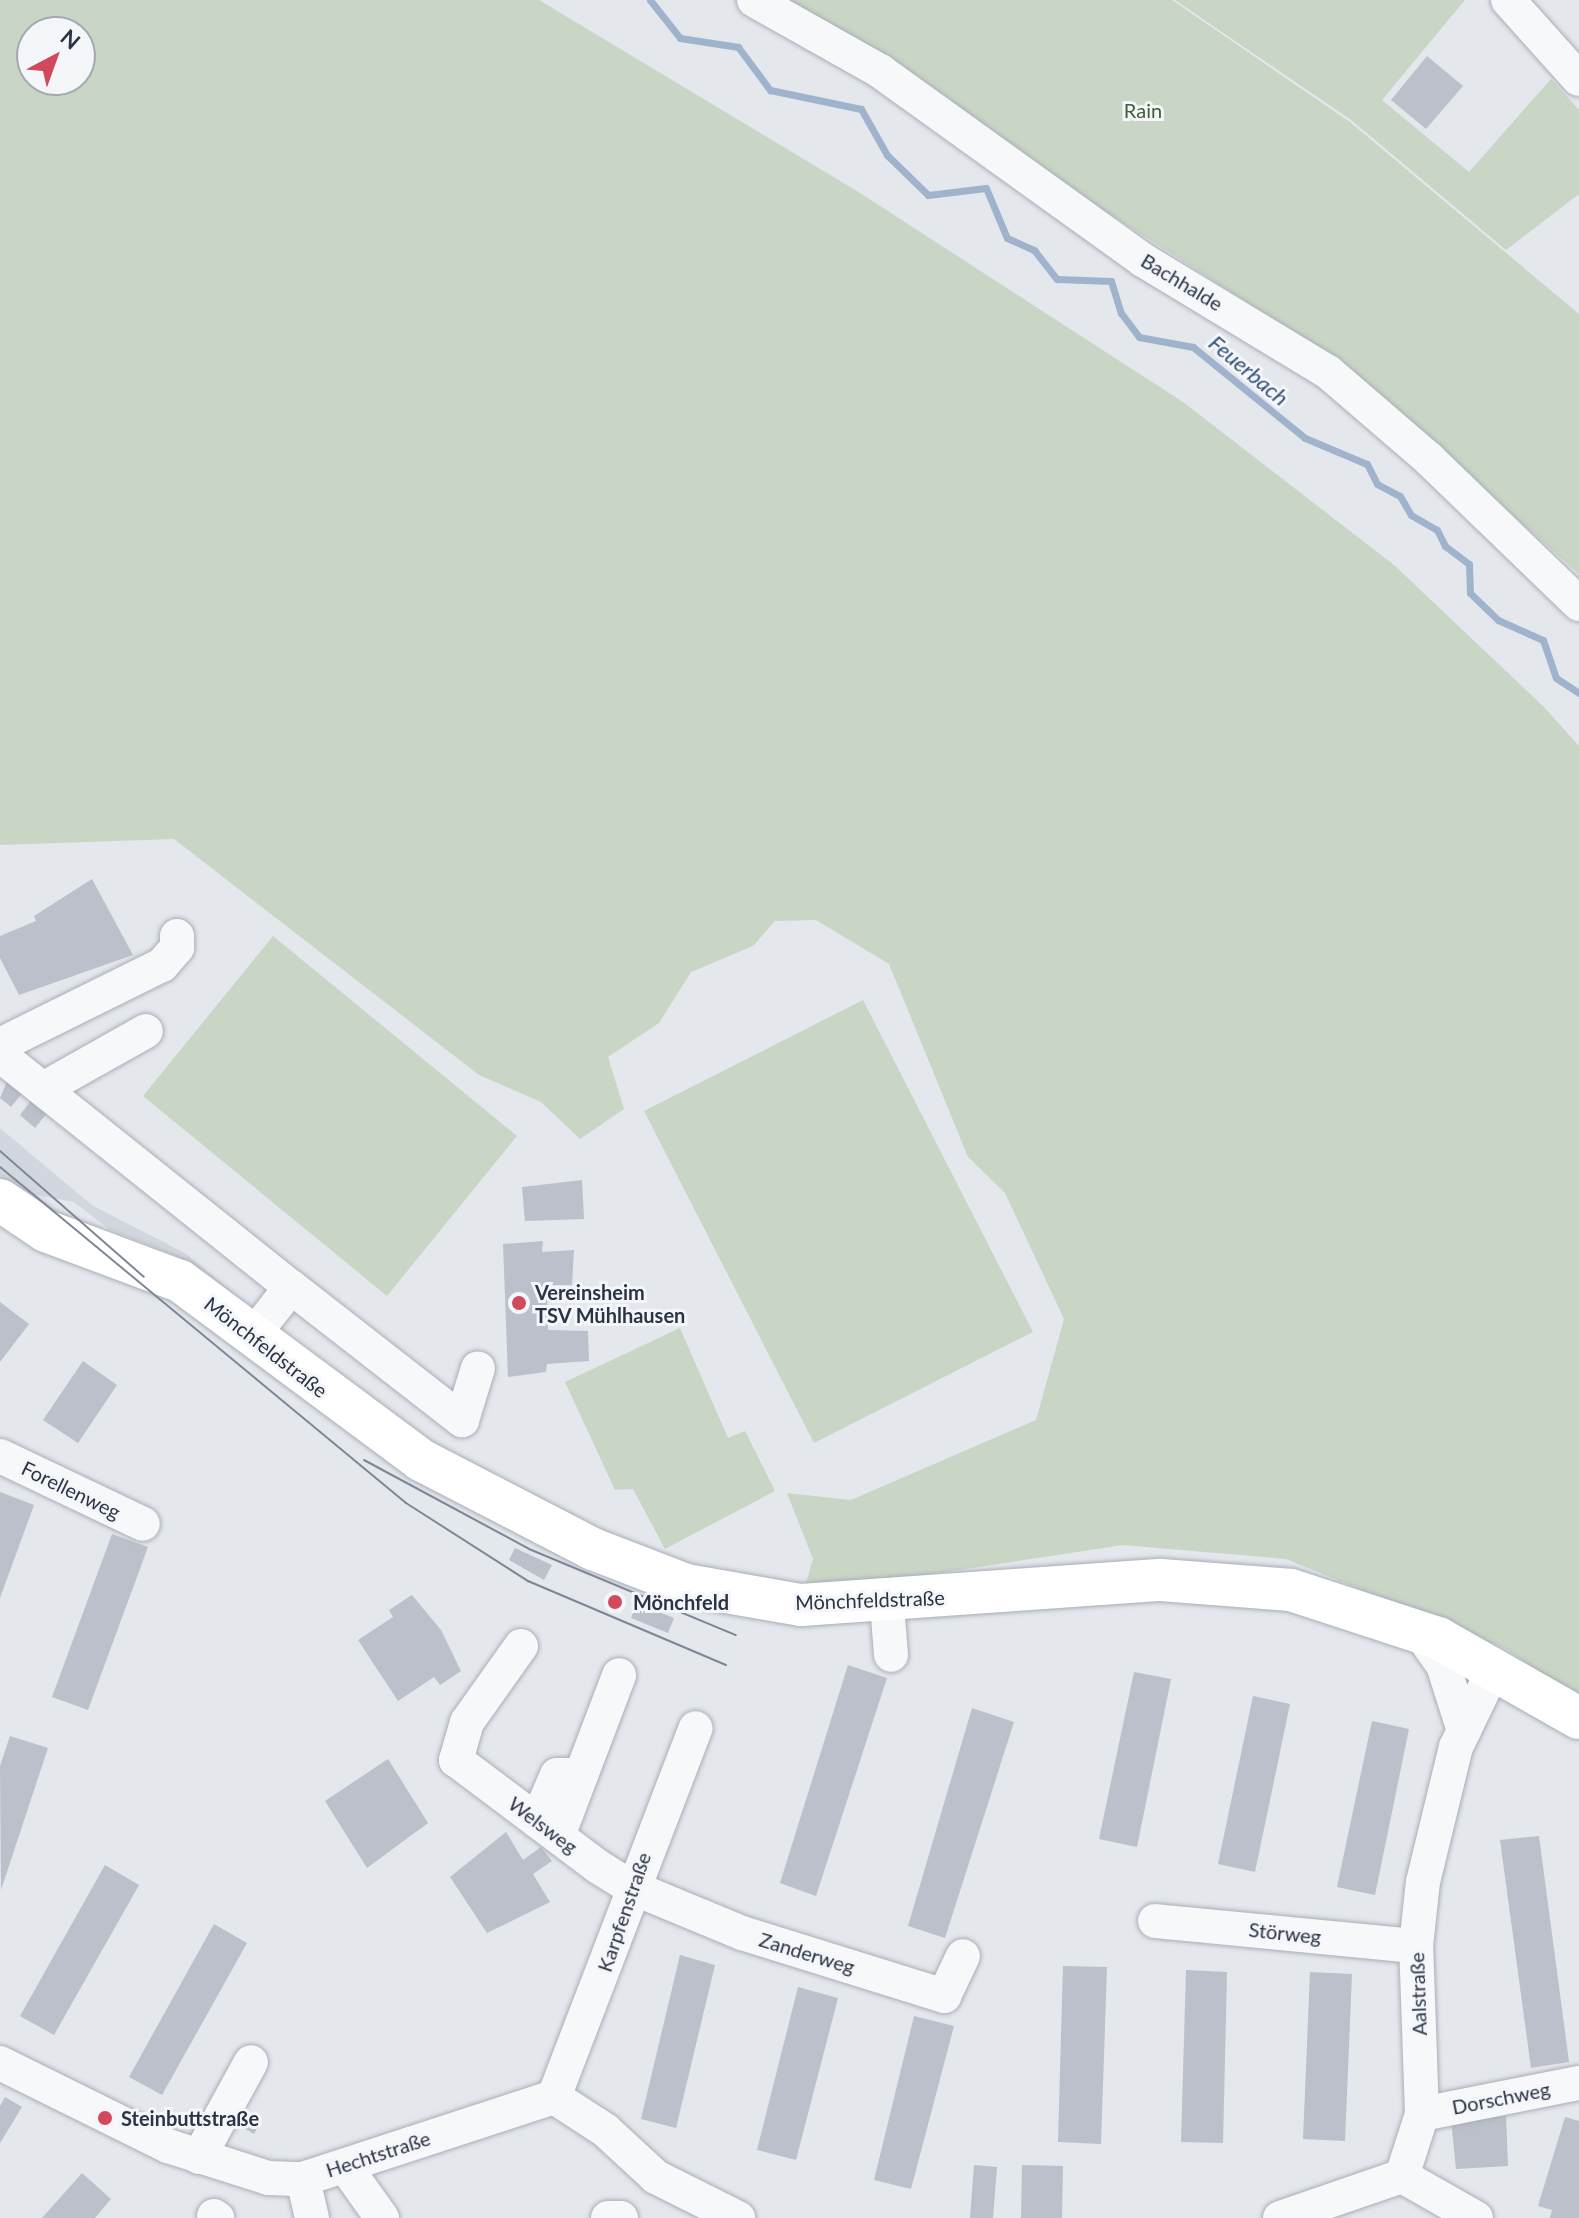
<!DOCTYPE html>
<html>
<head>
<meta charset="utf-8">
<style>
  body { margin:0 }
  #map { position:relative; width:1579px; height:2218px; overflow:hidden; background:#e4e7ec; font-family:Lato,sans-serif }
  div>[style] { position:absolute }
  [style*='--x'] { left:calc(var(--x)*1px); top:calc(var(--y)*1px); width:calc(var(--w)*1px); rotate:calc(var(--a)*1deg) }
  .built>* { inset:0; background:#d2d6de }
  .green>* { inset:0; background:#c9d6c5 }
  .stream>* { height:7px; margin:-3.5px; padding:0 3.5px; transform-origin:3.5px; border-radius:3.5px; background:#9fb4cc }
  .building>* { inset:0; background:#bbc0ca }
  .roads { filter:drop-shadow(0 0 2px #a9aeb7) drop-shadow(0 0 2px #a9aeb7) }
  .minor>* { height:34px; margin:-17px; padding:0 17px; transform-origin:17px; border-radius:17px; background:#f7f8fa }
  .major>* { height:42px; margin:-21px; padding:0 21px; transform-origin:21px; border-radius:21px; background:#fff }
  .tram>* { height:2px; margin:-1px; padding:0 1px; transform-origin:1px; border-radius:1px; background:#7d8696 }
  .dots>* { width:22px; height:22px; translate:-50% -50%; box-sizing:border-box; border:4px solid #f4f6f9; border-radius:50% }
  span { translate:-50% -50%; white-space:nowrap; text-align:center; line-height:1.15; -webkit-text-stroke:6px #f4f6f9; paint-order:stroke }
  .park-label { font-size:20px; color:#3f6138 }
  .street-label { font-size:20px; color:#2b3445 }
  .poi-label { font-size:20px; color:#2b3445; font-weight:700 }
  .left { translate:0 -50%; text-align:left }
  .water-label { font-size:22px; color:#34527a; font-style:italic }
  .north { position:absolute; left:16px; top:16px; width:80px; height:80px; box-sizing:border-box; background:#f4f6f9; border:2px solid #a4a8b1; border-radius:50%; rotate:41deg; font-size:22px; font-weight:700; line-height:32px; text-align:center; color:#2b3445 }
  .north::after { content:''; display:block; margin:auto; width:28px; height:36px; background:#d1495b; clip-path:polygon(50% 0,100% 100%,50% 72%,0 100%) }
</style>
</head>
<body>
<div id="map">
  <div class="built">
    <div style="clip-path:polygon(0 1128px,93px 1206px,185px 1253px,253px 1309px,170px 1253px,110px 1230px,74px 1202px,20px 1192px,0 1176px)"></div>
  </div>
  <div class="green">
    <div style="clip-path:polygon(evenodd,0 0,539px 0,860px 193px,1183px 402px,1394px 565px,1544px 707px,1579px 746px,1579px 1699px,1506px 1649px,1286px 1559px,1123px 1545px,874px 1583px,805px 1586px,813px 1559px,787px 1493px,851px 1500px,1036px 1420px,1064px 1319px,1005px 1193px,968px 1157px,889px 964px,816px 920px,775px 921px,753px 946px,691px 972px,659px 1023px,608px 1057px,624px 1109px,580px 1139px,541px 1102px,479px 1075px,174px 839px,0 845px,0 0,32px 32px,80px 32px,80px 80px,32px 80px,32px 32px)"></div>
    <div style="clip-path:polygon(781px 0,1172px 0,1350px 122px,1579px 314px,1579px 574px,1339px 361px,1053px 178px,903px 67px)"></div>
    <div style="clip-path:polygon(1175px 0,1465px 0,1382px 100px,1469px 172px,1551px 79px,1579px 110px,1579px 194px,1506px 250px,1351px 120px)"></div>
    <div style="clip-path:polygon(273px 936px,517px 1136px,387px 1296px,143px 1096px)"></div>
    <div style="clip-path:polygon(863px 1000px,1033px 1332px,814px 1443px,644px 1111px)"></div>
    <div style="clip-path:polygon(680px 1328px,728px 1438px,745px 1431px,775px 1491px,665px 1549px,633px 1489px,615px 1490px,565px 1382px)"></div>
  </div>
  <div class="stream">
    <div style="--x:650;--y:0;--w:48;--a:51.7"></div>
    <div style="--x:680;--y:38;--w:59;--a:8.8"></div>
    <div style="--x:738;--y:47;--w:54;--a:53.3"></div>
    <div style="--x:770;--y:90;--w:93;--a:11.8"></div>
    <div style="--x:861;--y:109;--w:53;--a:60.5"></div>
    <div style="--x:887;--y:155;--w:57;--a:44.3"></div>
    <div style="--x:928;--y:195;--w:58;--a:-6.9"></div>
    <div style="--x:986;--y:188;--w:54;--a:67.2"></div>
    <div style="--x:1007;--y:238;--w:30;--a:24"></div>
    <div style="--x:1034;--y:250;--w:37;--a:52"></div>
    <div style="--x:1057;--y:279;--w:54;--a:2.1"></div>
    <div style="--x:1111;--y:281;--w:34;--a:73"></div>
    <div style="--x:1121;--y:313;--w:30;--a:53"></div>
    <div style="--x:1139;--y:337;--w:55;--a:10.5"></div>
    <div style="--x:1193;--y:347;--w:144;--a:39.1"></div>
    <div style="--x:1305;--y:438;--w:67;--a:22.8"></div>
    <div style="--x:1367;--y:464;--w:22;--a:63"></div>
    <div style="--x:1377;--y:484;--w:26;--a:28"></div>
    <div style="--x:1400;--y:496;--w:22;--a:60"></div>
    <div style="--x:1411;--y:515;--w:30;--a:30"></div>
    <div style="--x:1437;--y:530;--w:18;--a:63"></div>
    <div style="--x:1445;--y:546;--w:30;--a:37"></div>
    <div style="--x:1469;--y:564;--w:29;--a:88"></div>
    <div style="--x:1470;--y:593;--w:39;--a:44"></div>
    <div style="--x:1498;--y:620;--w:49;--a:24"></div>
    <div style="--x:1543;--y:640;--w:40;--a:71.1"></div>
    <div style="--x:1556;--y:678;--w:27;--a:33"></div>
  </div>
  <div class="building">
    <div style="clip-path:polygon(1427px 56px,1463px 86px,1426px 129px,1391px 100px)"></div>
    <div style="clip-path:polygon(92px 879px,133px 955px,19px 995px,0 958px,0 936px,36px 921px,34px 916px)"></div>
    <div style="clip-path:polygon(8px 1079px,24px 1091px,11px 1107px,0 1098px)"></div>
    <div style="clip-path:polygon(32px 1099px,48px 1112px,35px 1128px,20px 1115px)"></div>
    <div style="clip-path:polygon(582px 1180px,584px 1219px,525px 1221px,522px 1187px)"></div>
    <div style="clip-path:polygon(543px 1241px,542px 1252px,574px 1250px,572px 1285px,547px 1285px,548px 1330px,588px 1331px,589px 1361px,547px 1364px,546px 1372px,508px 1377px,503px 1244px)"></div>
    <div style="clip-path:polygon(0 1302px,29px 1324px,0 1362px)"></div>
    <div style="clip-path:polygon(83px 1361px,117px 1385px,78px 1443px,43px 1420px)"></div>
    <div style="clip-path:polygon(0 1492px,34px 1505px,0 1598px)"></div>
    <div style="clip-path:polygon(112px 1534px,148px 1547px,88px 1710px,52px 1697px)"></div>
    <div style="clip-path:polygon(515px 1548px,552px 1565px,544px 1580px,509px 1560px)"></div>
    <div style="clip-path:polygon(412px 1595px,441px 1630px,461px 1671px,440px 1685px,434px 1677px,398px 1701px,358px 1640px,393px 1617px,389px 1610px)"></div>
    <div style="clip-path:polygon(637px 1603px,674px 1618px,668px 1633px,631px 1618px)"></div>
    <div style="clip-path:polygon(848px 1665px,887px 1678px,816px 1896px,780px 1883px)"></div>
    <div style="clip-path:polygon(1134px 1672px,1171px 1679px,1137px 1847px,1099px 1839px)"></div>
    <div style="clip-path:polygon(1253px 1696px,1290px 1704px,1255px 1872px,1218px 1864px)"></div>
    <div style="clip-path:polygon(972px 1708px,1014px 1722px,945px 1938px,908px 1926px)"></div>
    <div style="clip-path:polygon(1372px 1721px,1409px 1729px,1375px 1895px,1337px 1887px)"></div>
    <div style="clip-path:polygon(10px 1736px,48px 1748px,1px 1890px,0 1766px)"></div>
    <div style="clip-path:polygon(388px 1759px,428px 1823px,367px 1868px,325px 1801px)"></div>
    <div style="clip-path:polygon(506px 1832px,523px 1860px,541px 1847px,552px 1861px,533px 1874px,550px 1902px,487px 1933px,450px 1877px)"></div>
    <div style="clip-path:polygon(1539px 1836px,1569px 2062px,1531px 2068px,1500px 1840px)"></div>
    <div style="clip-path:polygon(105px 1865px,139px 1885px,54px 2035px,20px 2016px)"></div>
    <div style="clip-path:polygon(214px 1924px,247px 1943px,162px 2095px,129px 2077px)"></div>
    <div style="clip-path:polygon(680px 1955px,715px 1965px,676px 2128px,641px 2119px)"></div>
    <div style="clip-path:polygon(1063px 1966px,1107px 1967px,1101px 2144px,1058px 2142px)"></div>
    <div style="clip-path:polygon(1186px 1970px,1227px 1972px,1223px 2143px,1181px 2142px)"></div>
    <div style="clip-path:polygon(1310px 1972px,1352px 1974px,1345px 2141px,1303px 2139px)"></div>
    <div style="clip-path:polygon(798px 1987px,838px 1998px,796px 2160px,757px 2150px)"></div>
    <div style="clip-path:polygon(914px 2016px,954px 2026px,911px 2189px,874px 2180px)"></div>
    <div style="clip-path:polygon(5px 2097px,22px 2107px,0 2143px,0 2106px)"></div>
    <div style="clip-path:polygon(243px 2110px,261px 2121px,254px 2134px,235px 2123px)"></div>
    <div style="clip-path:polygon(1506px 2116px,1508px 2166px,1456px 2169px,1451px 2120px)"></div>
    <div style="clip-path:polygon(1565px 2117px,1579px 2121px,1579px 2218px,1550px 2218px,1552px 2210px,1538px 2206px)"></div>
    <div style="clip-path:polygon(974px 2165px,997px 2167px,993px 2218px,970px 2218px)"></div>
    <div style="clip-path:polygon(1022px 2165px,1063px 2166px,1062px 2218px,1021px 2218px)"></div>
    <div style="clip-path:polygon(82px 2173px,111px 2199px,95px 2218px,42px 2218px)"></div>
  </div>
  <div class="roads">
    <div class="minor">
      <div style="--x:754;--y:0;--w:145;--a:29.4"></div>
      <div style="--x:880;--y:71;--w:324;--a:35.7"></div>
      <div style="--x:1143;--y:260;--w:216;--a:31.2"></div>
      <div style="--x:1328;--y:372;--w:133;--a:40.7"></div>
      <div style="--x:1429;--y:459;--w:209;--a:44"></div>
      <div style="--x:1508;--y:0;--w:106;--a:48.1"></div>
      <div style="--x:0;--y:1045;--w:181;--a:-26.3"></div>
      <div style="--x:162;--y:965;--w:23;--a:-49"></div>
      <div style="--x:177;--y:948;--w:12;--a:-90"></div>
      <div style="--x:0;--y:1055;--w:372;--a:38.6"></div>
      <div style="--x:291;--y:1287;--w:63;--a:128"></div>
      <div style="--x:43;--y:1089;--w:118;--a:-29.4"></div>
      <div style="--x:291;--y:1287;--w:217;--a:37.9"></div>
      <div style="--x:462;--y:1420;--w:54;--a:-72.9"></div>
      <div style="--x:0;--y:1456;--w:158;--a:25.4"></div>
      <div style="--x:887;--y:1604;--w:51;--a:85.5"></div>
      <div style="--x:1418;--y:1630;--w:43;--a:54.5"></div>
      <div style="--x:1443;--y:1665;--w:69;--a:72.3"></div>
      <div style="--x:521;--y:1646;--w:93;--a:125.4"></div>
      <div style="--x:467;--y:1722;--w:40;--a:106"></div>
      <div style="--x:456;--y:1760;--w:176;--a:36.9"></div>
      <div style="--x:597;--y:1866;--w:40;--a:32"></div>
      <div style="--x:631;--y:1887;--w:120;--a:22.5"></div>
      <div style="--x:742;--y:1933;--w:212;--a:17.3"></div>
      <div style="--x:944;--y:1996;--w:44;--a:-64.6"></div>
      <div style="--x:537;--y:1821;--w:50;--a:-66.5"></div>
      <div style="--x:557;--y:1775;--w:24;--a:0"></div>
      <div style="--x:558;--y:1836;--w:172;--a:-69.2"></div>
      <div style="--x:1155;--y:1921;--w:262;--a:5.5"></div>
      <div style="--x:0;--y:2063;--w:187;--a:26.3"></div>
      <div style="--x:168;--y:2146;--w:105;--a:17.7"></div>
      <div style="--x:268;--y:2178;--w:35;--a:2"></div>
      <div style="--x:303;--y:2179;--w:264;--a:-18.1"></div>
      <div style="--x:554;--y:2097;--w:61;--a:32.9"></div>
      <div style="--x:605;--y:2130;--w:69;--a:42.7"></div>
      <div style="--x:656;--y:2177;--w:92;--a:26.6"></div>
      <div style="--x:554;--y:2097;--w:395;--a:-69"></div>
      <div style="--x:1422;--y:2114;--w:160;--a:-11.2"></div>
      <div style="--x:199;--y:2157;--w:108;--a:-61.3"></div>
      <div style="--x:345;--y:2166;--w:64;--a:54.6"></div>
      <div style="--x:1402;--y:2176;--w:65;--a:-72.1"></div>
      <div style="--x:1422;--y:2114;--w:168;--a:-92"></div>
      <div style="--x:1416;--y:1946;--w:64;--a:-83.8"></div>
      <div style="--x:1423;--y:1882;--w:139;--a:-76.3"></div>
      <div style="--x:1456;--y:1747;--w:90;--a:-64.3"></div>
      <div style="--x:1402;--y:2176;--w:85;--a:29.6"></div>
      <div style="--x:303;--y:2179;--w:40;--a:77"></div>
      <div style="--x:214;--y:2216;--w:4;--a:34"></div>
      <div style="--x:608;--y:2218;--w:13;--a:0"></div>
      <div style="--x:1280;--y:2218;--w:129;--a:-19"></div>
    </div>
    <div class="major">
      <div style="--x:0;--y:1200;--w:55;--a:34"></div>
      <div style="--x:46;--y:1231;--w:143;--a:20.5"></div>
      <div style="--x:180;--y:1281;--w:300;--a:36.6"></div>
      <div style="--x:421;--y:1460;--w:194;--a:27.4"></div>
      <div style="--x:593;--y:1549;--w:100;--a:21.2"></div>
      <div style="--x:686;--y:1585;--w:117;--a:9.9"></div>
      <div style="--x:801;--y:1605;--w:361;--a:-4"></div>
      <div style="--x:1161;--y:1580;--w:130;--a:4.4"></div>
      <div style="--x:1291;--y:1590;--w:155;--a:18.1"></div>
      <div style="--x:1438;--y:1638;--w:162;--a:29.6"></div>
    </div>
  </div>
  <div class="tram">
    <div style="--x:0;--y:1151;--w:191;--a:41.2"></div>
    <div style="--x:0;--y:1167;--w:527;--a:39.61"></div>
    <div style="--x:406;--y:1503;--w:145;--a:32.6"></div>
    <div style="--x:528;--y:1581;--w:215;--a:23"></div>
    <div style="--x:364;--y:1460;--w:187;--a:28.3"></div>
    <div style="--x:529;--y:1549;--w:224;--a:22.6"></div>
  </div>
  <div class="dots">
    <div style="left:519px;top:1303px;background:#d1495b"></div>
    <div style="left:615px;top:1602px;background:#d1495b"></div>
    <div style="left:105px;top:2118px;background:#d1495b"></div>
  </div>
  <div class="park-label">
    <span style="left:1143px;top:110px">Rain</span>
  </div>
  <div class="street-label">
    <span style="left:1182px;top:282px;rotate:31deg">Bachhalde</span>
    <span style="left:266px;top:1347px;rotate:38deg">Mönchfeldstraße</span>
    <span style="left:71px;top:1490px;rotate:26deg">Forellenweg</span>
    <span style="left:870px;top:1600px;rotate:-2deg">Mönchfeldstraße</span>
    <span style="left:543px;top:1825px;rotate:37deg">Welsweg</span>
    <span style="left:624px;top:1912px;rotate:-71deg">Karpfenstraße</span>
    <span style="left:1285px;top:1933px;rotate:6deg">Störweg</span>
    <span style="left:807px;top:1953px;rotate:17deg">Zanderweg</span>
    <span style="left:1418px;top:1994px;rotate:-92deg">Aalstraße</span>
    <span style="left:1501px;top:2098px;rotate:-11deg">Dorschweg</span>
    <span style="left:378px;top:2154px;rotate:-18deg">Hechtstraße</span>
  </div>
  <div class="poi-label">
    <span class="left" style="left:535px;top:1304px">Vereinsheim<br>TSV Mühlhausen</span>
    <span class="left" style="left:633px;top:1602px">Mönchfeld</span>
    <span class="left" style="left:121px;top:2118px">Steinbuttstraße</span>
  </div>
  <div class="water-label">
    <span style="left:1249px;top:370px;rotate:40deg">Feuerbach</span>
  </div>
  <div class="north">N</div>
</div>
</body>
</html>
